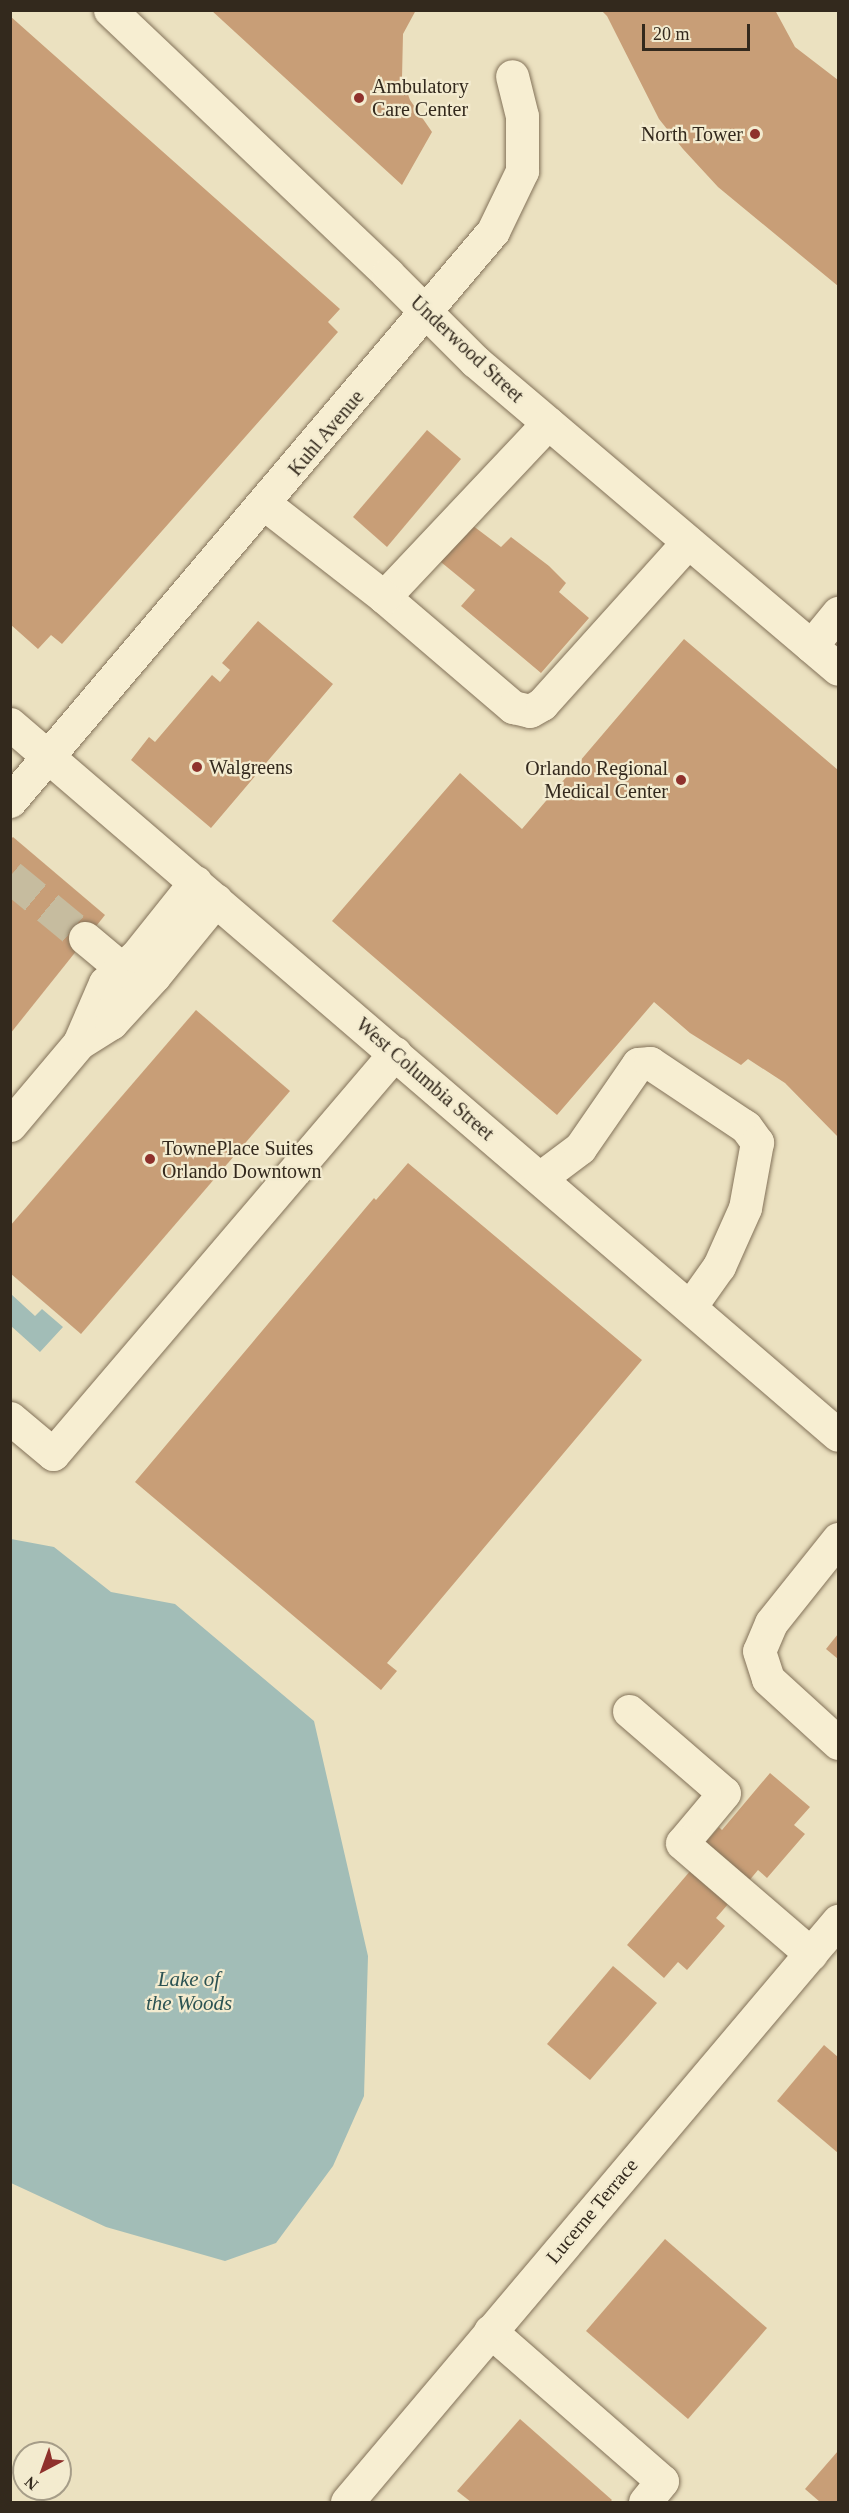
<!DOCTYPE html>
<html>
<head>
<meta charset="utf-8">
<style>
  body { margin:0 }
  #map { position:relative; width:849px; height:2513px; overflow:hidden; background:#ebe1c0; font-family:"Times New Roman",serif }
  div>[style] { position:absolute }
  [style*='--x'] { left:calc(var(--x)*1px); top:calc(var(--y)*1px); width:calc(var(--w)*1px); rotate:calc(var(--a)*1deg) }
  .water>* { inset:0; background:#a2bdb7 }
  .building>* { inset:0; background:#c89e77 }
  .minor-tunnel>* { height:33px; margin-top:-16.5px; transform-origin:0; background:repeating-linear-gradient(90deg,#c6bc9f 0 33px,transparent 0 49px) }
  .roads { filter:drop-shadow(0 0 2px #837259) drop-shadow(0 0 2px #837259) }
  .minor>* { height:33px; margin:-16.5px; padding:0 16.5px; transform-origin:16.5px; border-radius:16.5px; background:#f7eed2 }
  .dots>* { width:16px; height:16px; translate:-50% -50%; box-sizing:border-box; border:3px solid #f3ebcf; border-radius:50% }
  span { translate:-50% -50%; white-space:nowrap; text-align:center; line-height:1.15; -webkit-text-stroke:4.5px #f3ebcf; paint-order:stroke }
  .poi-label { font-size:20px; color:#33291d }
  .left { translate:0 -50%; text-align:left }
  .right { translate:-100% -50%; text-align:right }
  .street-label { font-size:20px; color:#33291d }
  .water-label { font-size:21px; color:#2c5353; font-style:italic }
  .frame { position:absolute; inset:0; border:12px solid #33291d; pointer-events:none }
  .north { position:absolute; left:12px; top:2441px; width:60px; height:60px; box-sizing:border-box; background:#f3ebcf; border:2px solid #a69d88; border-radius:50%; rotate:221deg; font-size:16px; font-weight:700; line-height:24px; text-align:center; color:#33291d }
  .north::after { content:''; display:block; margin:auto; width:21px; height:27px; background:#8f312c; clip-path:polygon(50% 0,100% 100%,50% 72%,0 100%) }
  .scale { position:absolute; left:642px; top:24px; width:108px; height:27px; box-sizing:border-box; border:3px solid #33291d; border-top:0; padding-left:8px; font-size:18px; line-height:21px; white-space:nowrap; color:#33291d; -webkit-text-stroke:4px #f3ebcf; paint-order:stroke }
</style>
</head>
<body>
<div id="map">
  <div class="water">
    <div style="clip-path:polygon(11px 1294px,35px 1316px,42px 1309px,63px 1327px,40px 1352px,11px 1326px)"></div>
    <div style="clip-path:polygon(11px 1539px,54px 1547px,111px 1592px,175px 1604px,314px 1721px,368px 1956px,364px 2096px,333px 2166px,276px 2243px,225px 2261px,106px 2227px,11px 2183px)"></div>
  </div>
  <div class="building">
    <div style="clip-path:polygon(211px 10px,416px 10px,403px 34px,402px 78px,410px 100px,432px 132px,402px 185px)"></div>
    <div style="clip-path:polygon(601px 10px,775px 10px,795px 47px,838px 80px,838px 286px,718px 187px,683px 149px,659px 119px,607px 16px)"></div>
    <div style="clip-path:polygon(10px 16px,340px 309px,328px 322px,338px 332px,62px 644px,51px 635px,38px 649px,10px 624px)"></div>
    <div style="clip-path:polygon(427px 430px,461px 459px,387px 547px,353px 517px)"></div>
    <div style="clip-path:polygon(468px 522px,501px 547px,511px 537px,549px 566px,566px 583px,559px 592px,589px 618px,541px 673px,461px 606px,475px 590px,436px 558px)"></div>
    <div style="clip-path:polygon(258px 621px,333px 684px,211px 828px,131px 760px,149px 737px,155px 742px,212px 675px,220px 682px,230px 670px,222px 663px)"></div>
    <div style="clip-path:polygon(684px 639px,838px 770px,838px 1137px,785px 1083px,748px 1059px,741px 1065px,690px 1033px,654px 1002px,557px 1115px,332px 921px,460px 773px,522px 829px)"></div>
    <div style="clip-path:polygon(13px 837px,105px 915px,10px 1034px,10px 840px)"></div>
    <div style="clip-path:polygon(196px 1010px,290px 1091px,81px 1334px,10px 1273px,10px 1226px)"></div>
    <div style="clip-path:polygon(408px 1163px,642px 1360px,387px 1663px,397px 1671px,381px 1690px,135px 1482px,374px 1198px,376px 1200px)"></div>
    <div style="clip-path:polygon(838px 1634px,838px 1659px,826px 1649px)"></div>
    <div style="clip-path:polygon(770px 1773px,810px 1807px,794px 1825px,805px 1834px,767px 1878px,758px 1870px,743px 1888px,699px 1850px,719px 1827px,722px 1830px)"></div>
    <div style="clip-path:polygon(691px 1870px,729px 1903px,716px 1918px,725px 1926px,687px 1970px,678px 1962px,664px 1978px,627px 1945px)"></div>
    <div style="clip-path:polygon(613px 1966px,657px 2003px,590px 2080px,547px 2044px)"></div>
    <div style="clip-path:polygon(824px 2045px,838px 2057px,838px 2153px,777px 2101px)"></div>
    <div style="clip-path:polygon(665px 2239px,767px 2328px,688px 2419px,586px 2331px)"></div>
    <div style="clip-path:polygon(520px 2419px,612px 2500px,610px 2502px,471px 2502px,457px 2491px)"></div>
    <div style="clip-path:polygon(838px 2451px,838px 2502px,820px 2502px,805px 2489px)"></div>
  </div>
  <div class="minor-tunnel">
    <div style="--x:10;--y:876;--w:97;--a:39.6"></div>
  </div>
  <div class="roads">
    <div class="minor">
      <div style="--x:110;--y:10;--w:383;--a:43.5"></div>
      <div style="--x:388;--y:274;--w:123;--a:45"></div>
      <div style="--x:475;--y:361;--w:476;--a:40.3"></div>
      <div style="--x:548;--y:423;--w:239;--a:133.3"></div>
      <div style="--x:384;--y:597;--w:170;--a:40.5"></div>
      <div style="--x:513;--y:707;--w:17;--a:13"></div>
      <div style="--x:530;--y:711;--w:14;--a:-30"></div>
      <div style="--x:542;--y:704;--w:218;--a:-48"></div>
      <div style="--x:266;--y:505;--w:150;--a:37.9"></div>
      <div style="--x:811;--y:646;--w:43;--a:-50.7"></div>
      <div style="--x:10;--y:724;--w:1091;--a:40.65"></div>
      <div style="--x:10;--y:801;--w:747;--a:-49.72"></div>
      <div style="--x:493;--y:231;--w:67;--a:-64.2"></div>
      <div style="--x:522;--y:171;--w:55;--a:-90"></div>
      <div style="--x:522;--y:116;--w:41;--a:-104"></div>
      <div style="--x:85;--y:938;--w:47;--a:39.8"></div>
      <div style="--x:79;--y:1043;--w:65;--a:-66.6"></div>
      <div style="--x:105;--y:983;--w:41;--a:-41.1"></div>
      <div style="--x:136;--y:956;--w:95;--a:-51.4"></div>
      <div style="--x:10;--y:1125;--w:107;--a:-49.9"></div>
      <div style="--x:79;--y:1043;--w:38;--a:-32"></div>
      <div style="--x:111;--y:1023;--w:64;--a:-47.5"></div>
      <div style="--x:154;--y:976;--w:98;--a:-50.8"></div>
      <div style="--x:540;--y:1178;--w:50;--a:-36.9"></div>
      <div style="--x:580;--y:1148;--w:102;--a:-55.4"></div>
      <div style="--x:638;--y:1064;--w:12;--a:-5"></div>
      <div style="--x:650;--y:1063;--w:115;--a:33.7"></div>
      <div style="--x:746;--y:1127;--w:19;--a:54"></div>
      <div style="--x:757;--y:1142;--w:67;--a:100.3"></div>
      <div style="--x:745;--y:1208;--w:64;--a:114.1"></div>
      <div style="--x:719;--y:1266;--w:50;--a:125.3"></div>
      <div style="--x:10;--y:1418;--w:56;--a:39.9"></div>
      <div style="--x:53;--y:1454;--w:527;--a:-49.54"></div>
      <div style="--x:838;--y:1539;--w:107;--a:128.6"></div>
      <div style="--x:771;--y:1623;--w:30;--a:113"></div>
      <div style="--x:759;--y:1651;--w:29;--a:72"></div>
      <div style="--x:768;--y:1679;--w:95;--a:42.4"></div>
      <div style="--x:629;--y:1711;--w:125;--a:40.8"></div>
      <div style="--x:724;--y:1793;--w:65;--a:130"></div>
      <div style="--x:682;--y:1843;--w:170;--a:40.7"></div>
      <div style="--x:490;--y:2331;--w:228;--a:41.1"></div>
      <div style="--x:662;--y:2481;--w:27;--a:129"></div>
      <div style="--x:347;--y:2502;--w:761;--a:-49.8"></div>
    </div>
  </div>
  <div class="dots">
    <div style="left:359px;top:98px;background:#8f312c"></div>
    <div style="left:755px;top:134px;background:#8f312c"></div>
    <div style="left:197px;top:767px;background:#8f312c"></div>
    <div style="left:681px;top:780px;background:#8f312c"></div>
    <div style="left:150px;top:1159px;background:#8f312c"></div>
  </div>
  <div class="poi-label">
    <span class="left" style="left:372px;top:98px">Ambulatory<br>Care Center</span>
    <span class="right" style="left:743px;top:134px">North Tower</span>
    <span class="left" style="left:209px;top:767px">Walgreens</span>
    <span class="right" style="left:668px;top:780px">Orlando Regional<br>Medical Center</span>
    <span class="left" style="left:162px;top:1160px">TownePlace Suites<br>Orlando Downtown</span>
  </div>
  <div class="street-label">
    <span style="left:467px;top:349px;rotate:43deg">Underwood Street</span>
    <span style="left:326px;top:433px;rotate:-50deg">Kuhl Avenue</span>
    <span style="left:425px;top:1079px;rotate:41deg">West Columbia Street</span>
    <span style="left:592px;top:2211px;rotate:-50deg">Lucerne Terrace</span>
  </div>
  <div class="water-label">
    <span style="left:189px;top:1991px">Lake of<br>the Woods</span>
  </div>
  <div class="frame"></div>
  <div class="north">N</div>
  <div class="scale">20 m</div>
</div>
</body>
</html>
